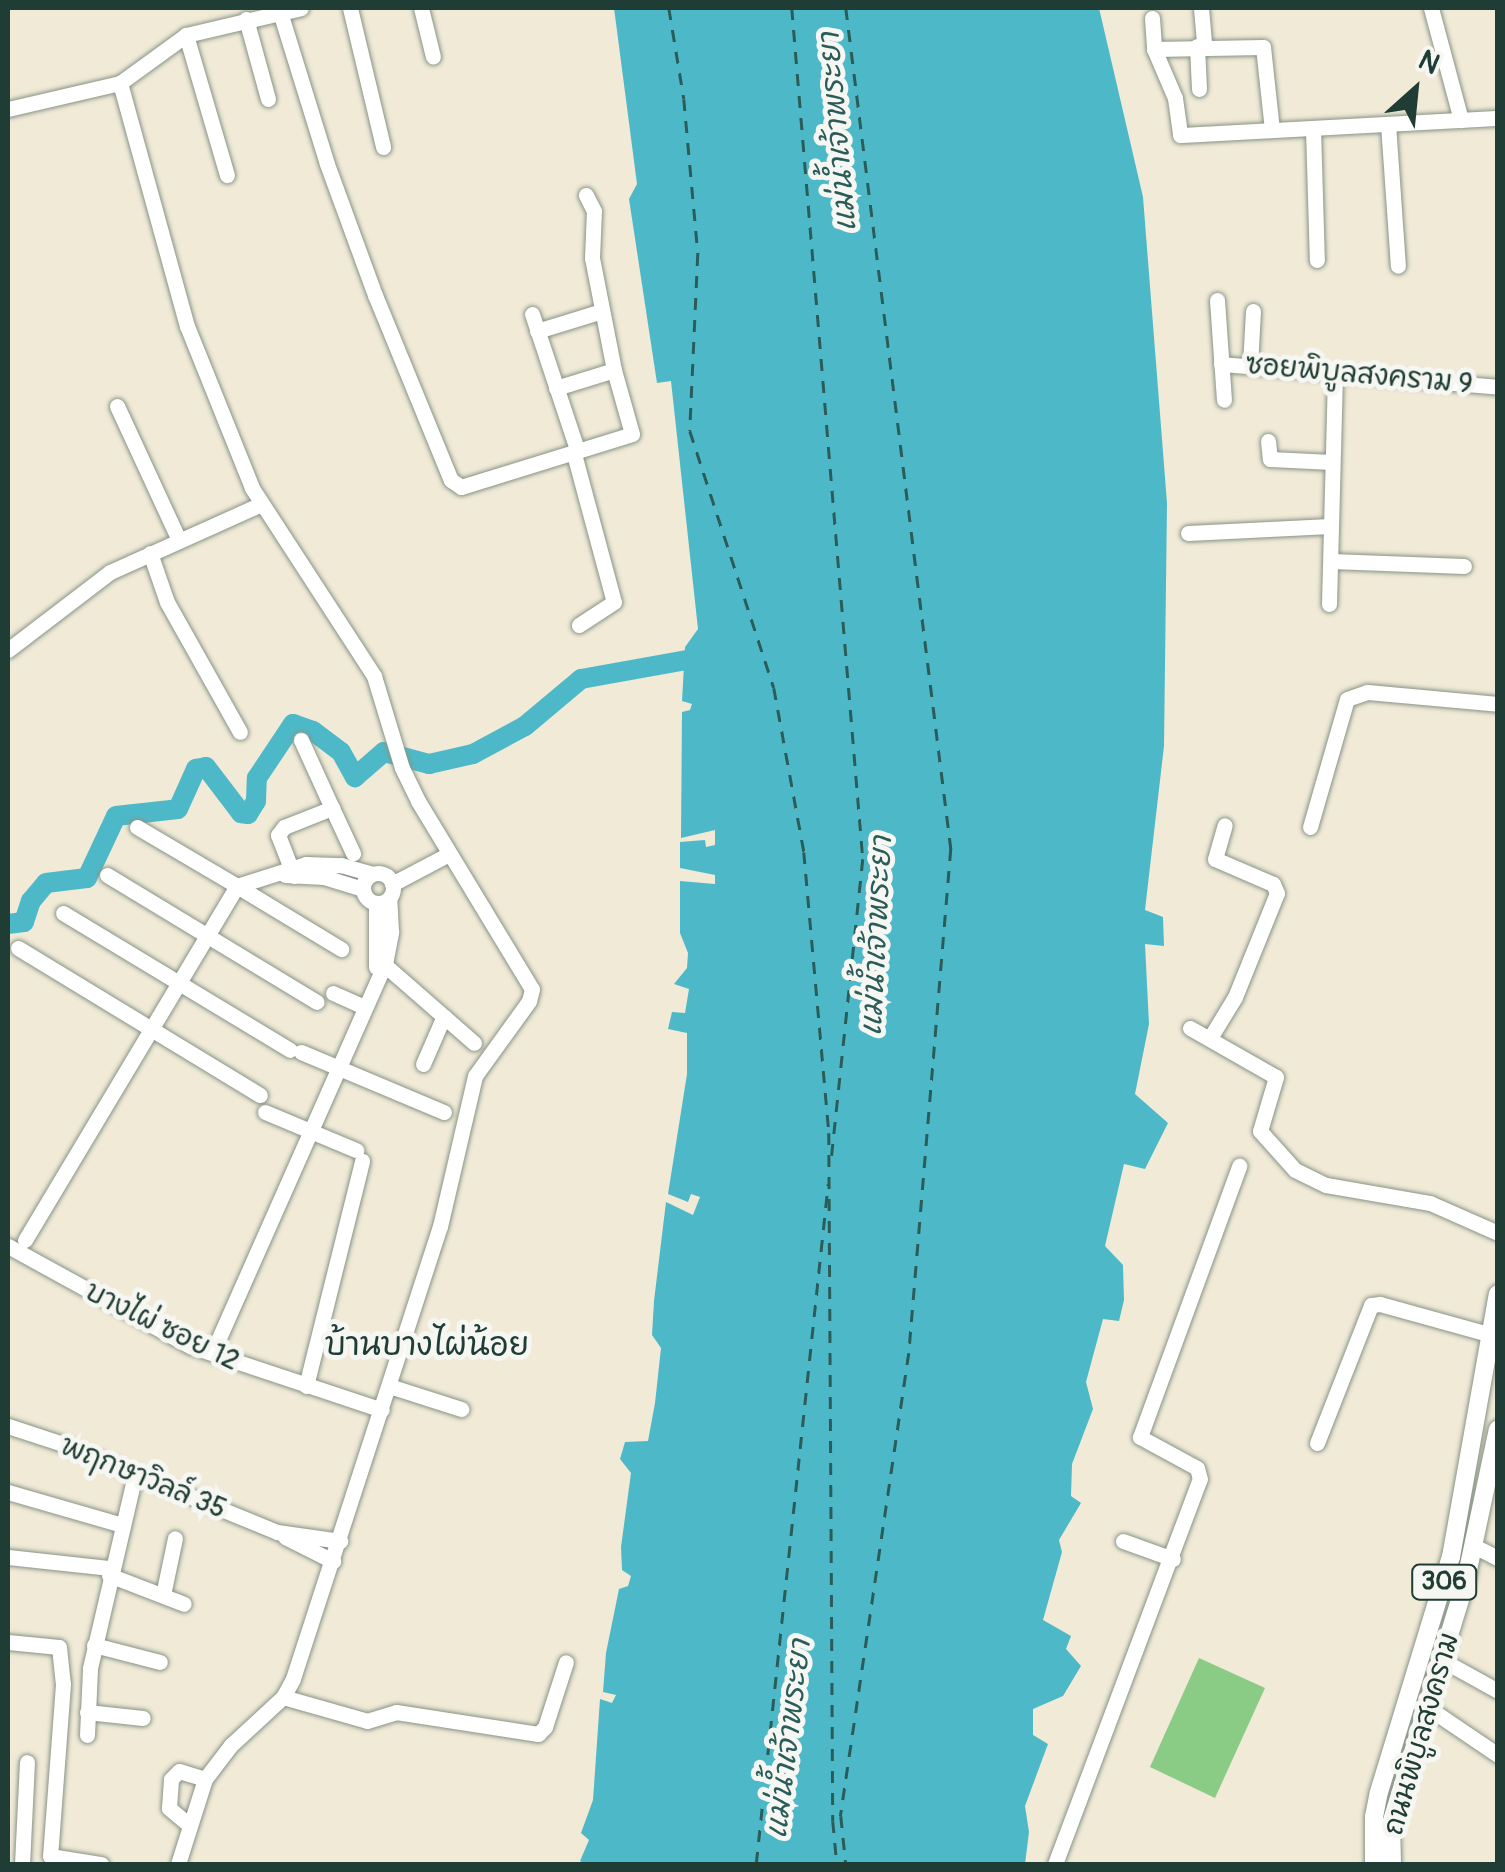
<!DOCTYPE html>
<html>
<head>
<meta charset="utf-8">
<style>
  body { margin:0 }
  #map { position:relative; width:1505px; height:1872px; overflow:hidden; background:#f0ead7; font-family:Pangolin,"Playpen Sans Thai",sans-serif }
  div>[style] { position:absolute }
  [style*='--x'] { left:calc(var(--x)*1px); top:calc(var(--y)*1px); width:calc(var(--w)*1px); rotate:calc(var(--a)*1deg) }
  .green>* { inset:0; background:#8acc85 }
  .water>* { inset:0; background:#4db9c8 }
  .river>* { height:20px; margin:-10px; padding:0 10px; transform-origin:10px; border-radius:10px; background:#4db9c8 }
  .ferry>* { height:2.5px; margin-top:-1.25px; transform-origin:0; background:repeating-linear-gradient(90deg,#2a5c59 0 12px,transparent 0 22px) }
  .roads { filter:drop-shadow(0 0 2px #889486) drop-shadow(0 0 2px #889486) }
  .minor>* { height:15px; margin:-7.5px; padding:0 7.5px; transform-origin:7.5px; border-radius:7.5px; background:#fff }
  .minor>.ring { margin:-7.5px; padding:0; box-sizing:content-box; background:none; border:15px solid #fff; border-radius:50% }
  .major>* { height:18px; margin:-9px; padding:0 9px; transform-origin:9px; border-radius:9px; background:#fff }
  span { translate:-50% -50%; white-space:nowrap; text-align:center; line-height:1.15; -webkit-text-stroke:10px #f6f6f2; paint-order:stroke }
  .shield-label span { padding:2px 8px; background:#f6f6f2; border:2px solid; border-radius:8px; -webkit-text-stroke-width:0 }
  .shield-label { font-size:25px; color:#1f3d34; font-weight:700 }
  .street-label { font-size:28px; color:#1f3d34 }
  .water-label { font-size:30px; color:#2a5c59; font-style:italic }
  .quarter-label { font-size:32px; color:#1f3d34 }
  .frame { position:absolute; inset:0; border:10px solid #1f3d34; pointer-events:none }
  .north { position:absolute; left:1365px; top:40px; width:100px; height:100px; -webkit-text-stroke:8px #f6f6f2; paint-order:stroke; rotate:27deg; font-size:28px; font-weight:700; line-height:40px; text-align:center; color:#1f3d34 }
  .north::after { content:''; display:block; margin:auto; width:35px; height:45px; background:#1f3d34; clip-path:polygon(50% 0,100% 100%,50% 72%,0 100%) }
</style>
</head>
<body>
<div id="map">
  <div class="green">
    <div style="clip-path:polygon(1199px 1658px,1265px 1688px,1215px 1798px,1150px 1767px)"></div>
  </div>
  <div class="water">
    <div style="clip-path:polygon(614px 8px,1099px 8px,1143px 197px,1167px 503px,1164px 746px,1145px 910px,1163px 917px,1164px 946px,1145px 944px,1149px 1024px,1135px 1094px,1168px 1123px,1145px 1169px,1124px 1164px,1105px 1246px,1123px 1265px,1124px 1300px,1119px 1321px,1103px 1319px,1086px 1382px,1093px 1409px,1072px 1464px,1071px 1496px,1081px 1503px,1059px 1540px,1062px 1552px,1043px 1620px,1071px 1636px,1066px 1649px,1081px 1666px,1063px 1696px,1033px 1709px,1033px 1735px,1048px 1744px,1025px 1806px,1029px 1832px,1025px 1864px,585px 1864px,580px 1861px,589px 1840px,581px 1833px,593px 1800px,600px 1699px,612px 1703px,616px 1695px,603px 1692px,606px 1653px,619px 1589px,628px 1586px,631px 1576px,622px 1570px,621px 1547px,631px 1473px,620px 1459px,625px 1442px,648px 1441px,655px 1403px,661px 1348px,652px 1335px,654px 1301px,666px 1202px,693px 1215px,700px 1197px,691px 1194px,688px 1202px,668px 1194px,687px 1074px,687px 1033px,668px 1029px,672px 1012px,685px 1013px,689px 989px,674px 984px,687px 968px,688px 953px,680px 933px,680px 881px,715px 884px,715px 875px,680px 868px,680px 842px,705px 840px,706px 847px,715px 845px,715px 830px,681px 838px,682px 712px,690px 710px,692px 704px,682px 701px,685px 647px,698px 629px,671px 381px,657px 383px,629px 199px,637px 184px)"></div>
  </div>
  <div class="river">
    <div style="--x:8;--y:924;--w:16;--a:-7"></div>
    <div style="--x:24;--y:922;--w:22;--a:-72"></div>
    <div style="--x:31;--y:901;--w:23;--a:-50"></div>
    <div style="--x:46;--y:883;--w:41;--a:-7"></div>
    <div style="--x:87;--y:878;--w:68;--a:-64.9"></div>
    <div style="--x:116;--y:816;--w:62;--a:-6.4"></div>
    <div style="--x:178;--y:809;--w:44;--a:-65.8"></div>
    <div style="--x:196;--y:769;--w:10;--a:-11"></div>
    <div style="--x:206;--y:767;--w:58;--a:52.7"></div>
    <div style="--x:241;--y:813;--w:7;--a:8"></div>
    <div style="--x:248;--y:814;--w:15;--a:-58"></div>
    <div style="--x:256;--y:801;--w:23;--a:-88"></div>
    <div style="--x:257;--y:778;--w:65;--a:-56.3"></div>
    <div style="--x:293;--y:724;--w:21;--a:19"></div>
    <div style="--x:313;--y:731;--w:35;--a:37"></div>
    <div style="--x:341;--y:752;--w:29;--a:61"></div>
    <div style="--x:355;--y:777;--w:38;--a:-41"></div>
    <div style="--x:384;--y:752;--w:47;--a:14.9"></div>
    <div style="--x:429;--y:764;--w:45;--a:-12.8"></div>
    <div style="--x:473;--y:754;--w:59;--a:-28.3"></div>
    <div style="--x:525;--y:726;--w:73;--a:-40"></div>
    <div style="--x:581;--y:679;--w:130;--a:-10.2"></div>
  </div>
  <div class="ferry">
    <div style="--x:669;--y:8;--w:92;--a:80.6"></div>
    <div style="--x:684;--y:99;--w:156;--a:84.8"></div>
    <div style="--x:698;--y:254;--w:177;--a:92.6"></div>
    <div style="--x:690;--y:431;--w:270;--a:71.9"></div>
    <div style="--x:774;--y:688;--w:167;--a:79.6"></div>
    <div style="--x:804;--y:852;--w:282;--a:84.9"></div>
    <div style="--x:829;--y:1133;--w:688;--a:89.67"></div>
    <div style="--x:833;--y:1821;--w:43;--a:84.7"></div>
    <div style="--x:792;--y:8;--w:854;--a:85.23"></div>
    <div style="--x:863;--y:859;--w:304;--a:96"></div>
    <div style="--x:846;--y:8;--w:848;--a:82.88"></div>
    <div style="--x:951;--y:849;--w:506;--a:94.76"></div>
    <div style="--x:909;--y:1353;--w:468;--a:98.4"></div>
    <div style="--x:841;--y:1816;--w:48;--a:84.1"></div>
    <div style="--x:756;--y:1864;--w:684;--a:-83.96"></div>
  </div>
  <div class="roads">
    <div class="minor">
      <div style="--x:350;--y:8;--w:143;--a:76.6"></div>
      <div style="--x:421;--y:8;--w:50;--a:76.2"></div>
      <div style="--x:1201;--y:8;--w:38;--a:85"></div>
      <div style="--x:1431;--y:8;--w:116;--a:75"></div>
      <div style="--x:280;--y:12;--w:159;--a:72.8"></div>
      <div style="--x:327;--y:164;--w:140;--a:69.9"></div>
      <div style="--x:375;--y:295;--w:200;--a:67.7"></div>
      <div style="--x:451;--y:480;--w:12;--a:35"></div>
      <div style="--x:461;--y:487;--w:179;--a:-17.2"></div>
      <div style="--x:632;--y:434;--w:66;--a:-105.7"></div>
      <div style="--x:614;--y:370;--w:114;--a:-101.1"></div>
      <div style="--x:592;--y:258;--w:47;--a:-87.6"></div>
      <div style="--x:594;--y:211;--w:18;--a:-117"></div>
      <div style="--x:1152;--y:18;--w:31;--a:86"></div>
      <div style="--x:1154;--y:49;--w:53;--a:66.8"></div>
      <div style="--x:1175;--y:98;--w:37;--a:82"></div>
      <div style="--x:1180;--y:135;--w:318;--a:-3.1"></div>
      <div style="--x:246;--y:19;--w:83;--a:74.6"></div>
      <div style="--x:186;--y:35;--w:146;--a:73.7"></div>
      <div style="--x:1197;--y:46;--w:43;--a:87.3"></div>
      <div style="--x:1154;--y:49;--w:109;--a:-1.1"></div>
      <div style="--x:1263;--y:47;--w:83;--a:83.8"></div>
      <div style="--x:120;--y:83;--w:252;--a:74.6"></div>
      <div style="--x:187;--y:326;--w:175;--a:68.1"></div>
      <div style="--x:252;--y:488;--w:224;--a:57"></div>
      <div style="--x:374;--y:676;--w:96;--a:73.1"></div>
      <div style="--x:402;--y:768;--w:37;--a:64"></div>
      <div style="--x:418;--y:801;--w:220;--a:58.8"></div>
      <div style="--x:532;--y:989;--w:12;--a:104"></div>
      <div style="--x:529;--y:1001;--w:92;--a:125.8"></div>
      <div style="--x:475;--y:1076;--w:154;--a:103.1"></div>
      <div style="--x:440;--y:1226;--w:476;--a:108"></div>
      <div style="--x:293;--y:1679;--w:21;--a:119"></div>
      <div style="--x:283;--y:1697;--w:71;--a:137.3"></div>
      <div style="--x:231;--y:1745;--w:43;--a:127.4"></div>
      <div style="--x:205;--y:1779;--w:89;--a:107.6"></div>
      <div style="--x:8;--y:109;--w:115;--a:-13.1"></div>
      <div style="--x:120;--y:83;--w:82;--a:-36"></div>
      <div style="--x:186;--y:35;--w:118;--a:-13.2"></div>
      <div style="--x:1388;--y:124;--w:142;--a:86"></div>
      <div style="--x:1313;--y:129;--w:131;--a:88.3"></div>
      <div style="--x:1217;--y:300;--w:100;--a:86"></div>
      <div style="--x:532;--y:314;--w:145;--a:71.6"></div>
      <div style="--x:537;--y:331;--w:68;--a:-17.1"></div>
      <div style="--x:1221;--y:364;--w:278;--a:4.7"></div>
      <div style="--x:1250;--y:366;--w:55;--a:-86.9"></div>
      <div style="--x:556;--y:388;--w:61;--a:-17.2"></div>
      <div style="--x:117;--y:406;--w:145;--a:65.2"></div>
      <div style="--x:1268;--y:441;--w:18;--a:84"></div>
      <div style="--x:1270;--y:459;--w:62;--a:2.8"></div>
      <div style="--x:574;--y:454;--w:153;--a:74.9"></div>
      <div style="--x:614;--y:602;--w:42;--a:146.7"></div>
      <div style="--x:1188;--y:533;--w:142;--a:-2.8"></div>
      <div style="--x:150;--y:553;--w:52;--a:70.9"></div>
      <div style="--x:167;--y:602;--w:149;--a:60.7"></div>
      <div style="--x:1331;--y:561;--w:133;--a:2.2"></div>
      <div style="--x:1329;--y:604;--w:230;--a:-88.5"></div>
      <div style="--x:8;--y:650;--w:128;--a:-37.4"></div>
      <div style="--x:110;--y:572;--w:166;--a:-24.2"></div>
      <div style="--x:332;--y:808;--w:50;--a:65"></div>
      <div style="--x:137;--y:827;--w:116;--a:30.5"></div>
      <div style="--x:237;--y:886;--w:72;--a:-17.7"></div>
      <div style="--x:306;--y:864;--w:35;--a:2"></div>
      <div style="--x:341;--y:865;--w:32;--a:16"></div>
      <div style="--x:1310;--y:827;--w:133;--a:-73.9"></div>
      <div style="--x:1347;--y:699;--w:21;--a:-19"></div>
      <div style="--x:1367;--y:692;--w:132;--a:5.2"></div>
      <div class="ring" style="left:363px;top:873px;width:15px;height:15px"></div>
      <div style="--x:107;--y:875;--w:245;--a:31.2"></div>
      <div style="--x:285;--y:875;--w:39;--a:3"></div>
      <div style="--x:324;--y:877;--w:41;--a:17.1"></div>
      <div style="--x:294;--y:876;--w:44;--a:-111.3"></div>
      <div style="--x:278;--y:835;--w:10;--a:-53"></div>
      <div style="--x:284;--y:827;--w:52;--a:-21.6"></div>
      <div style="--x:332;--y:808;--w:75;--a:-114.5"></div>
      <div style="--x:392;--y:884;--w:64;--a:-27.8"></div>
      <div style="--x:376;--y:903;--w:64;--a:90"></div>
      <div style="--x:63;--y:913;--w:265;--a:31.1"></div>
      <div style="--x:18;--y:948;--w:283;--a:31.3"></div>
      <div style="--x:379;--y:960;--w:126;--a:41.1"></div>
      <div style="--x:333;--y:993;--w:34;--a:24"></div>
      <div style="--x:1190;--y:1028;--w:99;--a:29.7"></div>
      <div style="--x:1276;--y:1077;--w:56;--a:106.5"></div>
      <div style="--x:1260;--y:1131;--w:52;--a:48.1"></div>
      <div style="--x:1295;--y:1170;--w:34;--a:26"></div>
      <div style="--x:1326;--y:1185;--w:106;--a:9.8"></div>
      <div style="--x:1430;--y:1203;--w:74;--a:23.8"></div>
      <div style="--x:1210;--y:1038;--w:48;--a:-58.6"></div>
      <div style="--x:1235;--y:997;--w:112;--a:-68"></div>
      <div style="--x:1277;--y:893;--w:10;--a:-114"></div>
      <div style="--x:1273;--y:884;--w:63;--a:-156.7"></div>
      <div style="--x:1215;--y:859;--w:35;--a:-74"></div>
      <div style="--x:301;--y:1052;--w:155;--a:22.8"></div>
      <div style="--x:423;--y:1064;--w:52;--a:-66.4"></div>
      <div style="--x:265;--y:1112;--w:99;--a:22.7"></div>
      <div style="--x:25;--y:1240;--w:413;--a:-59.1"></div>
      <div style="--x:237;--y:886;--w:122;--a:31.2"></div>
      <div style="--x:8;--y:1246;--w:208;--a:28.8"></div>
      <div style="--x:190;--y:1346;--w:202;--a:18.4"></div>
      <div style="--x:215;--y:1347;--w:419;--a:-66.1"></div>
      <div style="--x:385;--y:964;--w:33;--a:-79"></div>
      <div style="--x:391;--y:932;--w:34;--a:-93"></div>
      <div style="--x:306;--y:1386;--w:232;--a:-76"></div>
      <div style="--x:389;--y:1386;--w:76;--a:17.7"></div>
      <div style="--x:8;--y:1426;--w:55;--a:18.1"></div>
      <div style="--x:60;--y:1443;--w:235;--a:22.3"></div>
      <div style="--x:277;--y:1532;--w:64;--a:8.1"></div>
      <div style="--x:1317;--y:1443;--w:148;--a:-68.6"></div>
      <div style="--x:1371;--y:1305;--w:9;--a:-6"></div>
      <div style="--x:1380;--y:1304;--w:116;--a:15.5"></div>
      <div style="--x:8;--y:1492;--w:119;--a:16.1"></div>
      <div style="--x:285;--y:1537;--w:54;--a:26.6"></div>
      <div style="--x:1123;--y:1541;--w:53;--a:19.8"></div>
      <div style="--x:1474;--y:1546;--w:27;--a:27"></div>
      <div style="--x:8;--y:1557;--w:103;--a:6.2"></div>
      <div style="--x:109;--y:1575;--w:80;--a:21.1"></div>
      <div style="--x:163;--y:1595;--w:58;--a:-78.1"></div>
      <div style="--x:8;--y:1642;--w:51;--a:5.6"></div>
      <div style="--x:59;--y:1647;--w:37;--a:84"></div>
      <div style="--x:63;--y:1684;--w:172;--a:94.3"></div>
      <div style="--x:50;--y:1856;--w:52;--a:8.9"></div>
      <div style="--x:94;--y:1645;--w:68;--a:14.4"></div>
      <div style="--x:1442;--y:1660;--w:64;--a:29"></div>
      <div style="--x:283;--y:1697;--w:87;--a:15.9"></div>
      <div style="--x:367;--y:1721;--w:30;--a:-17"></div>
      <div style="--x:396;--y:1712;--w:144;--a:8.8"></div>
      <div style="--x:538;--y:1734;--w:10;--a:-45"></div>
      <div style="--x:545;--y:1727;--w:68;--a:-72.1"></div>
      <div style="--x:1427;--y:1707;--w:86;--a:34.1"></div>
      <div style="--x:87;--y:1712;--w:56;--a:6.1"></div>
      <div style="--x:87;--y:1735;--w:67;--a:-87.4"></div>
      <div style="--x:90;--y:1668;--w:198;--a:-76.9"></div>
      <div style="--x:188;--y:1824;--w:25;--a:-140"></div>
      <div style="--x:169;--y:1808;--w:29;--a:-86"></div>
      <div style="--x:171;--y:1779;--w:11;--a:-45"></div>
      <div style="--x:179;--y:1771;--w:27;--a:17"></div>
      <div style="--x:22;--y:1864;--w:102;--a:-87.2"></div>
      <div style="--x:1055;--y:1864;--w:411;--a:-69.4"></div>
      <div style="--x:1200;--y:1479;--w:11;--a:-105"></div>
      <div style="--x:1197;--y:1468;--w:65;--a:-151.5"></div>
      <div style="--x:1140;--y:1437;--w:289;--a:-69.9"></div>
    </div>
    <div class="major">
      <div style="--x:1374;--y:1864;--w:47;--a:-90"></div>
      <div style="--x:1374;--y:1817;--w:25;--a:-79"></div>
      <div style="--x:1379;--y:1792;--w:246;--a:-73"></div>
      <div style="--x:1451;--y:1557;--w:267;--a:-79.9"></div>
      <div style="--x:1392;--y:1864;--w:40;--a:-91.4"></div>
      <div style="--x:1391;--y:1824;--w:251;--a:-72.9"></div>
      <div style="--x:1465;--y:1584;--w:158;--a:-78"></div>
    </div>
  </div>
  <div class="shield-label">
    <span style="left:1444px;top:1582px">306</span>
  </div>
  <div class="street-label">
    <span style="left:1359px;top:375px;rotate:5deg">ซอยพิบูลสงคราม 9</span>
    <span style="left:162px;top:1327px;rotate:26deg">บางไผ่ ซอย 12</span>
    <span style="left:143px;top:1478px;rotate:22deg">พฤกษาวิลล์ 35</span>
    <span style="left:1422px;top:1734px;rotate:-74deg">ถนนพิบูลสงคราม</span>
  </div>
  <div class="water-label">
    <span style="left:838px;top:132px;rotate:-95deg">แม่น้ำเจ้าพระยา</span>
    <span style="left:877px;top:936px;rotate:-87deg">แม่น้ำเจ้าพระยา</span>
    <span style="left:789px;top:1739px;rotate:-83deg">แม่น้ำเจ้าพระยา</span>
  </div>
  <div class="quarter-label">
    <span style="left:427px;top:1345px">บ้านบางไผ่น้อย</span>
  </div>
  <div class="frame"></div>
  <div class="north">N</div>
</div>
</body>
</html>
